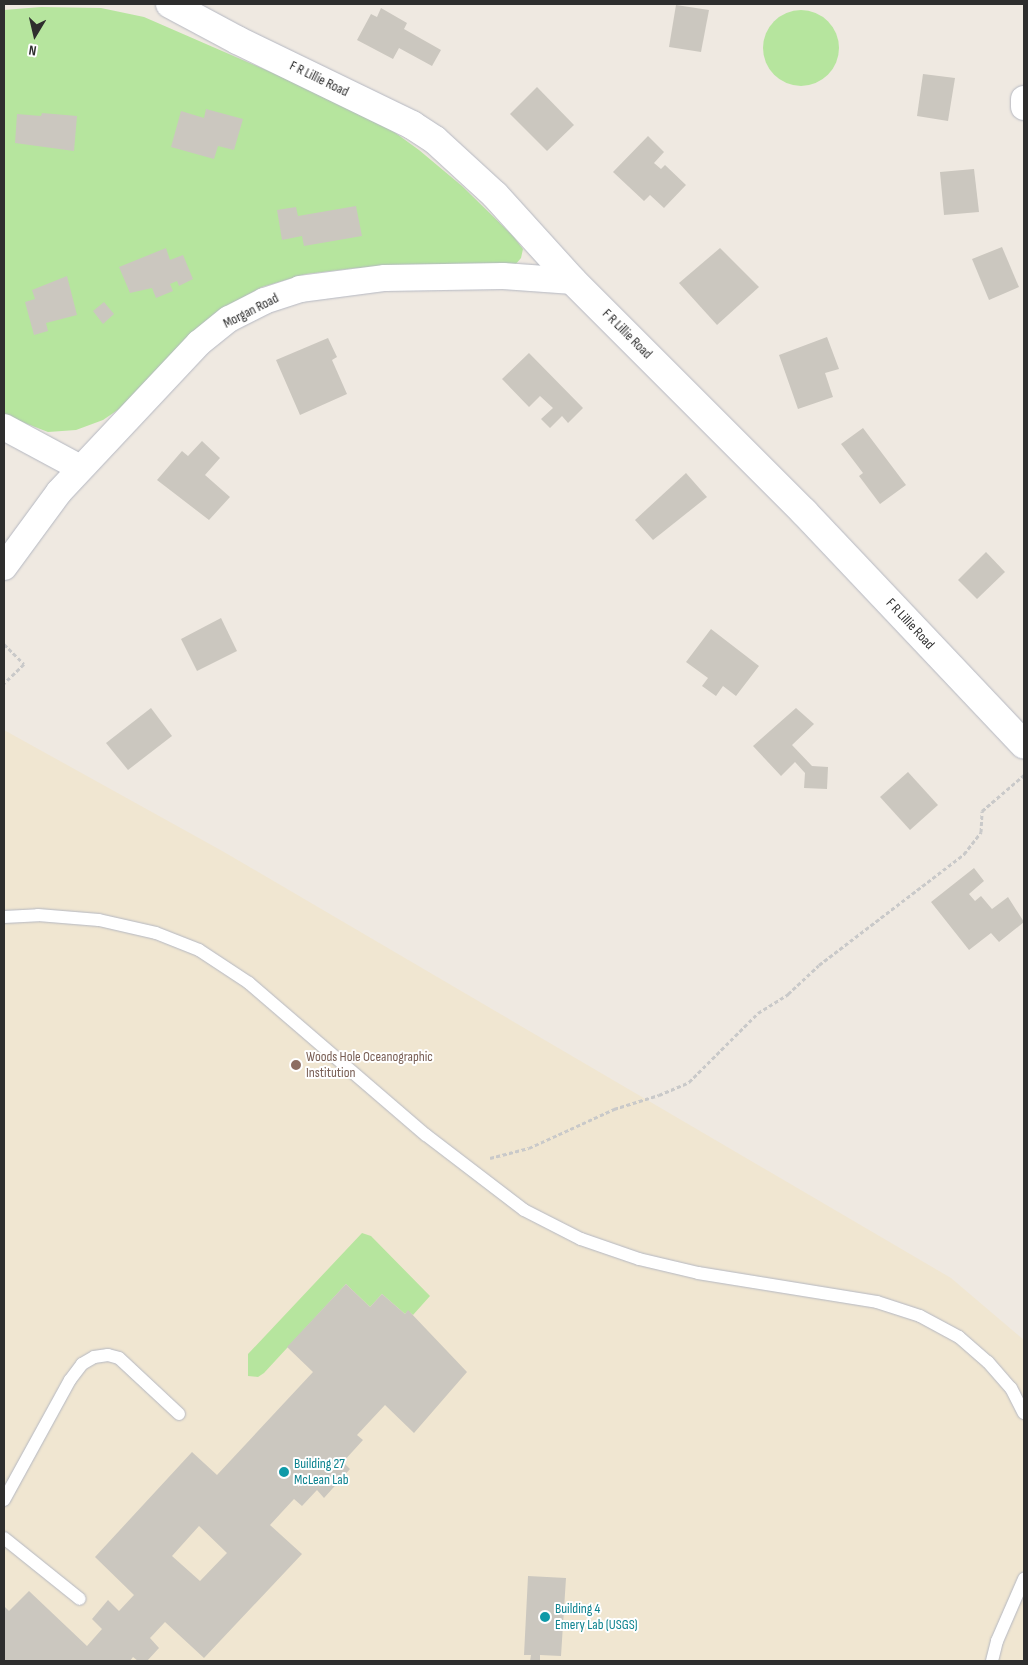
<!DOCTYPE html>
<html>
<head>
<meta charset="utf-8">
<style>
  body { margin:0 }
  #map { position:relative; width:1028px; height:1665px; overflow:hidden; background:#efe9e1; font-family:"Sofia Sans Condensed",sans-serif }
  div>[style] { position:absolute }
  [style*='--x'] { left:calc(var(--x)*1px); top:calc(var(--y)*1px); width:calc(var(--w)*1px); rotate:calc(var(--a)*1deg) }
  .education>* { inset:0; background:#f0e6d1 }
  .green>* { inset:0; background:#b6e59e }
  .round { border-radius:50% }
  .building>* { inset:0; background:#cbc7bf }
  .path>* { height:3px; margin-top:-1.5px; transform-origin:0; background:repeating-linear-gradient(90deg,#c9c9c9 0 4px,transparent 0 6.5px) }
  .roads { filter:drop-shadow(0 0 1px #b4b7c1) drop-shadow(0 0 1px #b4b7c1) }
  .lane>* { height:12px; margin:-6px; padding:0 6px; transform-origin:6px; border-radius:6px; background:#fff }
  .street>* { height:26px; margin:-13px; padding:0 13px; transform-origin:13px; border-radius:13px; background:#fff }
  .secondary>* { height:28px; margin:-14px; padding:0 14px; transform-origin:14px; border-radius:14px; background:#fff }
  .dots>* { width:14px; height:14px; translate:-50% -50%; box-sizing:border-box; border:2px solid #fff; border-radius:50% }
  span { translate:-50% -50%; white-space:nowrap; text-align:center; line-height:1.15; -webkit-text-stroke:4px #fff; paint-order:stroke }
  .street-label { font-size:14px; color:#2e2e2e }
  .education-label { font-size:14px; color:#785e54 }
  .left { translate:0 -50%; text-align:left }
  .culture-label { font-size:14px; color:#0d838f }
  .frame { position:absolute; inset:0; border:5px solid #2e2e2e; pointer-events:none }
  .north { position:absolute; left:10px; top:10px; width:50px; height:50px; -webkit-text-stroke:4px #fff; paint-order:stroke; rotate:189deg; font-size:14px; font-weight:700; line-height:20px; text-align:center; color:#2e2e2e }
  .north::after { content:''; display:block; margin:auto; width:18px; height:22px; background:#2e2e2e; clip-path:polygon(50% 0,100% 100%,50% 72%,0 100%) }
</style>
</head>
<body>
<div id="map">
  <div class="education">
    <div style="clip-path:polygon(4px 730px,224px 852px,951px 1278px,1024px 1340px,1024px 1661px,4px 1661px)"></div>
  </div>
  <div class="green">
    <div style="clip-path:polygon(41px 7px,101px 8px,144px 17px,372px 116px,419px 150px,462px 186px,513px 236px,523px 249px,521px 258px,515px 265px,356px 268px,306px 274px,262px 287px,240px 299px,125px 405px,103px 420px,76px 430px,48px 432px,4px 415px,4px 10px)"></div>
    <div class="round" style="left:763px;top:10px;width:76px;height:76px"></div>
    <div style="clip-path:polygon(362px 1233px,371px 1236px,430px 1296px,413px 1315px,408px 1311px,405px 1314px,382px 1294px,370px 1307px,346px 1284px,264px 1373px,258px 1377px,248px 1376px,248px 1354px)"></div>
  </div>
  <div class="building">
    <div style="clip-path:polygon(676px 5px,709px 10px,701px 52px,669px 47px)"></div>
    <div style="clip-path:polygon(381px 8px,407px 23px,404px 29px,441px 50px,432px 66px,399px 48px,393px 59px,357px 40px,371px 14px,377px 17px)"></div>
    <div style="clip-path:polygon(923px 74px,955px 78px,948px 121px,917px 116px)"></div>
    <div style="clip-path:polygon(537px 87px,574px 125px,547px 151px,510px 114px)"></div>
    <div style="clip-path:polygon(206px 109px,243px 119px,234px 150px,218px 146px,214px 159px,171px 147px,181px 111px,204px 118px)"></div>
    <div style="clip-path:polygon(42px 113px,77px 116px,74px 151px,15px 143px,17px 114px,41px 116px)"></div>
    <div style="clip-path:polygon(648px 136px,664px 152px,654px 163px,661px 169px,665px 165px,686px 185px,664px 208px,650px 195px,644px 201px,613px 172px)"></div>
    <div style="clip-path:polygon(974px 169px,979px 212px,944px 215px,940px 172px)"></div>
    <div style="clip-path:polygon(356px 206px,362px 236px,304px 246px,302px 236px,282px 240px,277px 210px,296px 207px,298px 216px)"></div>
    <div style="clip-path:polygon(1002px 247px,1019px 287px,989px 300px,972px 259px)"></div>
    <div style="clip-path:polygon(166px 248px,170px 260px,183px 255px,193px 279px,179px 286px,177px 281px,170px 284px,173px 291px,156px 298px,152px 288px,130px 293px,119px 267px)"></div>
    <div style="clip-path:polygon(720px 248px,759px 287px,717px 325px,679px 283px)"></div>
    <div style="clip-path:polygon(67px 276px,77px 315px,46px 323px,48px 331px,34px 335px,25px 302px,35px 299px,32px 290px)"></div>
    <div style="clip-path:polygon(104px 302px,114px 314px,103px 324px,93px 311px)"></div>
    <div style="clip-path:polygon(827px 337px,839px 369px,825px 373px,833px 397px,798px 409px,779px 355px)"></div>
    <div style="clip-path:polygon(328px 338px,337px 357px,332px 360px,347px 394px,300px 415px,276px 360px)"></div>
    <div style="clip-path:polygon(529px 353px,583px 408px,568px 423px,562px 416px,550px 428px,541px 419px,553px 408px,540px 396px,529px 407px,502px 379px)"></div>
    <div style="clip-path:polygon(863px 428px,906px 485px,880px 504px,859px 476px,863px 473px,841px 444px)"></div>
    <div style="clip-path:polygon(202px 441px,220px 458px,205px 475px,230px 497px,209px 520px,157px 480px,182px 451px,188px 456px)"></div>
    <div style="clip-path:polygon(686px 473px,707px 497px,653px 540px,635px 520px)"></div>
    <div style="clip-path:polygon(986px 552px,1005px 572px,977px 599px,958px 580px)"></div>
    <div style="clip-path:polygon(221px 618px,237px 651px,197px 671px,181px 639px)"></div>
    <div style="clip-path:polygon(711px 629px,759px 666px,736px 696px,723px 686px,716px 696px,702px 686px,708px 678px,686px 662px)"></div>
    <div style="clip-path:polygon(151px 708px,172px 736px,128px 770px,106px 743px)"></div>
    <div style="clip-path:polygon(796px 708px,814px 724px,792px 745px,812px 766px,828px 767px,827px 789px,804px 788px,805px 773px,795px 762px,781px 776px,753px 746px)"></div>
    <div style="clip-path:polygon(908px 772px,938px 805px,910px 830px,880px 797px)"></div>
    <div style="clip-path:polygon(974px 868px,984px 881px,969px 894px,975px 901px,981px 896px,992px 909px,1008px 897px,1024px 922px,999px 942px,991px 933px,969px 950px,931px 902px)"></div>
    <div style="clip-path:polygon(evenodd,346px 1284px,370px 1307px,382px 1294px,405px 1314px,408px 1310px,467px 1372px,414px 1433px,385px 1405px,357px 1435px,363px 1440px,343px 1462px,350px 1469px,324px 1498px,317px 1490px,302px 1506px,294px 1499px,281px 1513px,270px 1525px,302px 1554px,204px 1658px,165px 1622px,150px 1638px,159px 1648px,147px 1661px,138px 1661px,133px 1657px,130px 1661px,4px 1661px,4px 1606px,9px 1611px,29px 1591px,87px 1646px,102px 1629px,92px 1619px,108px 1600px,119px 1611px,134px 1595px,95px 1557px,192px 1452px,217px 1475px,313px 1372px,287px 1347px,346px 1284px,199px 1526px,227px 1553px,200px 1581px,172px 1556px,199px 1526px)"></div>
    <div style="clip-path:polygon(528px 1576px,566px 1578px,561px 1656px,540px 1655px,540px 1661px,530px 1661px,531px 1655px,524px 1655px)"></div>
  </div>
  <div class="path">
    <div style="--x:4;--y:644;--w:28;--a:45"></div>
    <div style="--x:24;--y:664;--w:28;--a:136"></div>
    <div style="--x:490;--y:1158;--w:40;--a:-14.4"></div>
    <div style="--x:529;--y:1148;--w:94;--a:-24.6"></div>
    <div style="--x:614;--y:1109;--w:47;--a:-17.3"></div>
    <div style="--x:659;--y:1095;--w:33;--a:-23"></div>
    <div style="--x:689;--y:1082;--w:98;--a:-45"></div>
    <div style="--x:758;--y:1013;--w:36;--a:-32"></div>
    <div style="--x:788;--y:994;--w:42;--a:-43.1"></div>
    <div style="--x:819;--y:965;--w:183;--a:-37.4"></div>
    <div style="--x:964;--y:854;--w:28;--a:-52"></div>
    <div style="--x:981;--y:832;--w:21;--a:-87"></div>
    <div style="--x:982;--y:811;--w:55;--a:-40.6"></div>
  </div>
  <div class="roads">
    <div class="lane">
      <div style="--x:4;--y:917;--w:34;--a:-3"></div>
      <div style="--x:38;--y:915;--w:61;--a:4.7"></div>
      <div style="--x:99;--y:920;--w:58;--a:12.8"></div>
      <div style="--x:156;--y:933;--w:46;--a:21.6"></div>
      <div style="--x:199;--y:950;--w:60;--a:33.4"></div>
      <div style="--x:249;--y:983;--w:233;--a:40.7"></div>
      <div style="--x:426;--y:1135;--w:123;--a:37.4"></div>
      <div style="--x:524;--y:1210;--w:64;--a:27"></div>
      <div style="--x:581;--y:1239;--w:61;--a:19"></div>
      <div style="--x:639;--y:1259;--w:61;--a:13.3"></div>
      <div style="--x:698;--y:1273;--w:181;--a:9.2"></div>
      <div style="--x:877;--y:1302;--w:45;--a:18"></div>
      <div style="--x:920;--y:1316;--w:44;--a:28.3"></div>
      <div style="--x:959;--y:1337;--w:38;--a:41"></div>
      <div style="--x:988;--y:1362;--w:35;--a:49"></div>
      <div style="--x:1011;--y:1388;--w:28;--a:63"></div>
      <div style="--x:4;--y:1500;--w:137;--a:-61.2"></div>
      <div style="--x:70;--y:1380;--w:20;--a:-53"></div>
      <div style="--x:82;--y:1364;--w:14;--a:-30"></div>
      <div style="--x:94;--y:1357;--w:14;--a:-8"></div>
      <div style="--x:108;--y:1355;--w:11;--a:15"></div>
      <div style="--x:119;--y:1358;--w:82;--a:43"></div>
      <div style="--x:4;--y:1538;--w:97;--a:38.8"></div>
      <div style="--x:992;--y:1661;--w:21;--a:-76"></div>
      <div style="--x:997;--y:1641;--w:68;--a:-66.5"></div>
    </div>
    <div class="street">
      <div style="--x:1024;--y:99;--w:8;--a:90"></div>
      <div style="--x:4;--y:427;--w:86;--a:28.3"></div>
      <div style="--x:4;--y:567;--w:93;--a:-53.7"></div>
      <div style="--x:59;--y:492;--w:204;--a:-46.8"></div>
      <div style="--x:199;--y:343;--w:38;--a:-39"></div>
      <div style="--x:229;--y:319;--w:39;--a:-27"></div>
      <div style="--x:264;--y:301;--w:38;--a:-18"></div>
      <div style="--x:300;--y:289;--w:86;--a:-7.4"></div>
      <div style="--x:385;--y:278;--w:118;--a:-1"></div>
      <div style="--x:503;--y:276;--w:70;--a:4.1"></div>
    </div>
    <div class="secondary">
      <div style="--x:170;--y:4;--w:76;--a:28.2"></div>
      <div style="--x:237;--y:40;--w:195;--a:25.9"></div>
      <div style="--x:412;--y:125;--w:27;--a:33"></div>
      <div style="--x:435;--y:140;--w:81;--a:42.5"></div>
      <div style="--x:495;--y:195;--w:116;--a:47.8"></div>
      <div style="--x:573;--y:281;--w:327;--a:45"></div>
      <div style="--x:804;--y:512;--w:320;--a:46.6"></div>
    </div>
  </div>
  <div class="dots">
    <div style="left:296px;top:1065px;background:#8d6e63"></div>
    <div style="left:284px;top:1472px;background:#0f9aa8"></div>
    <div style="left:545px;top:1617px;background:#0f9aa8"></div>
  </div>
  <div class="street-label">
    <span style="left:319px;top:79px;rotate:26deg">F R Lillie Road</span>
    <span style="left:251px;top:311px;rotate:-27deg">Morgan Road</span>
    <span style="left:627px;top:334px;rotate:45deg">F R Lillie Road</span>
    <span style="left:910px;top:624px;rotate:47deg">F R Lillie Road</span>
  </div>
  <div class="education-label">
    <span class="left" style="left:306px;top:1065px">Woods Hole Oceanographic<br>Institution</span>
  </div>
  <div class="culture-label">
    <span class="left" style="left:294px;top:1472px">Building 27<br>McLean Lab</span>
    <span class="left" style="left:555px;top:1617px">Building 4<br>Emery Lab (USGS)</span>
  </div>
  <div class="frame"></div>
  <div class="north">N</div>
</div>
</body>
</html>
